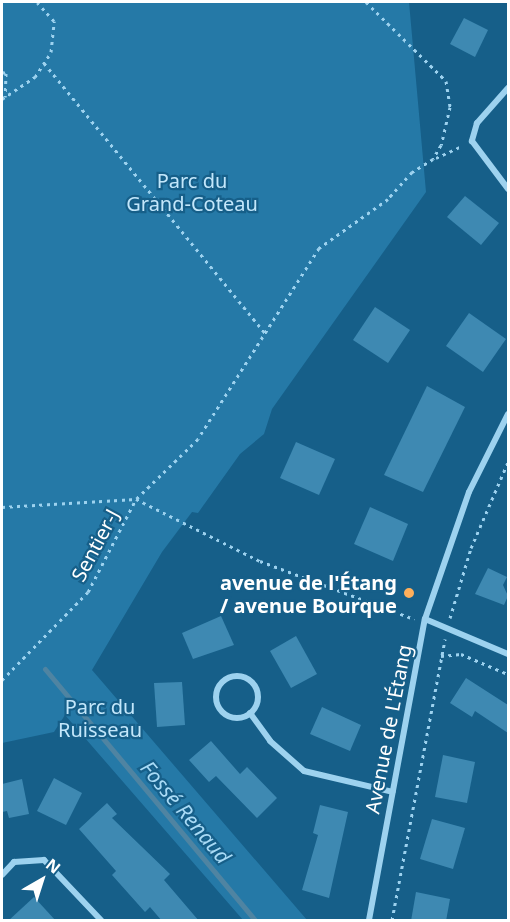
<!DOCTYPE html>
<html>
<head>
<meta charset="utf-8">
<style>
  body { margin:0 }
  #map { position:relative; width:510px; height:922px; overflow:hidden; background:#165f89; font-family:"Noto Sans",sans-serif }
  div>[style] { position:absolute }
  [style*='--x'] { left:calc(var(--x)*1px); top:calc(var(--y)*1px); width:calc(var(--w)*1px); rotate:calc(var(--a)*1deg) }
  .green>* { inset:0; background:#2579a7 }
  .stream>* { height:5px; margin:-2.5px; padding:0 2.5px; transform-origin:2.5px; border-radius:2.5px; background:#4f84a2 }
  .building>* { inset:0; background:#3e89b2 }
  .path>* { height:3px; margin-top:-1.5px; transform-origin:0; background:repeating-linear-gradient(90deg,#9dd2ef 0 3px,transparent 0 7.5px) }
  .street>* { height:6px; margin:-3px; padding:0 3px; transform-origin:3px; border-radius:3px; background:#9dd2ef }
  .street>.ring { margin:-3px; padding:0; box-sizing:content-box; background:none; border:6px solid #9dd2ef; border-radius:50% }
  .dots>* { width:16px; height:16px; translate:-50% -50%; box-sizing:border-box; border:3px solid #165f89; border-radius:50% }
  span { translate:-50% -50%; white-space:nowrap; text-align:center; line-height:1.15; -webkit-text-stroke:4.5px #165f89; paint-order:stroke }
  .park-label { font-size:20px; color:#c3e7fb }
  .street-label { font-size:20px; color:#fff }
  .poi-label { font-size:20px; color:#fff; font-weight:700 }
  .right { translate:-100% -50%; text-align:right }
  .water-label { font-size:21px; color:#a9dbf6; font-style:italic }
  .frame { position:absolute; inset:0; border:3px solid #fff; pointer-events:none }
  .north { position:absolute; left:12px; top:850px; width:60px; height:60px; -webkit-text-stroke:4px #165f89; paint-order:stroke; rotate:39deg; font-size:16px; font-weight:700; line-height:24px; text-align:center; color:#fff }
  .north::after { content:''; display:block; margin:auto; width:21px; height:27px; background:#fff; clip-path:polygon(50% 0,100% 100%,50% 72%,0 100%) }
</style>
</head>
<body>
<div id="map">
  <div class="green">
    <div style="clip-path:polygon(2px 2px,409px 2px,426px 192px,272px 409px,264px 434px,240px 454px,198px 513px,192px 512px,162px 552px,92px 670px,307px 920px,243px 920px,65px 715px,54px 732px,2px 743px)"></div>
  </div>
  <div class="stream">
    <div style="--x:45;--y:669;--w:327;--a:50.1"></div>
  </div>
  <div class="building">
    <div style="clip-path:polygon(464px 18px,488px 30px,475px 57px,450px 44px)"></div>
    <div style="clip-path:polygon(465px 196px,499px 223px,481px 245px,447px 217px)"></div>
    <div style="clip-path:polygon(375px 307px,410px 330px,388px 363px,353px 340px)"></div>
    <div style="clip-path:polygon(469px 313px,506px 339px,483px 372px,446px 346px)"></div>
    <div style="clip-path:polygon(427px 386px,465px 407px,423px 492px,384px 475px)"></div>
    <div style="clip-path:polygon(296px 442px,335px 459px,319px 495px,280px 478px)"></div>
    <div style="clip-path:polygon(370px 507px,408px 524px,393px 561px,354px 544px)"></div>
    <div style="clip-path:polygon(488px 568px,507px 577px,503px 585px,508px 596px,504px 605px,475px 594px)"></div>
    <div style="clip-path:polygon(221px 616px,234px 645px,193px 659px,182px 633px)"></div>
    <div style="clip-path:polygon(296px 636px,317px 674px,291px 688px,270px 651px)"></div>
    <div style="clip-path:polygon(466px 678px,508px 705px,508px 733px,475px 711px,472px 717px,450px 703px)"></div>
    <div style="clip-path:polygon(182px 682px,185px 725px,157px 727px,154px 683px)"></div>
    <div style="clip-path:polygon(322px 707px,361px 725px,350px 751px,310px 734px)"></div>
    <div style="clip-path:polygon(211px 741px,240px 774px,247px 767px,277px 798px,257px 818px,216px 776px,209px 782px,189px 760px)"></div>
    <div style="clip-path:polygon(443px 755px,475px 762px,467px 803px,435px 797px)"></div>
    <div style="clip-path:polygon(54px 778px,82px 793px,66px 825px,37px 811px)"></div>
    <div style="clip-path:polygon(22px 779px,29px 814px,9px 818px,7px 811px,2px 812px,2px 784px)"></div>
    <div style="clip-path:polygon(107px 803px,117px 814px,112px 818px,170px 874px,164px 880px,199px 921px,162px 921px,150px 907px,145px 912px,112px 875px,116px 871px,79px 829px)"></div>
    <div style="clip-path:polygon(320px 805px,348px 812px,329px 898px,302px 890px,318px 835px,313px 833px)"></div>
    <div style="clip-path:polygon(432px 819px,465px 828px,453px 869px,420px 859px)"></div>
    <div style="clip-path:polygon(416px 892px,450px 899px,446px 921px,411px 921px)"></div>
    <div style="clip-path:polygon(34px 897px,56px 921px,8px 921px)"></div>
  </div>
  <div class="path">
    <div style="--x:366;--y:2;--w:112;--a:44.6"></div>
    <div style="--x:446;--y:81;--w:26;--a:81"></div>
    <div style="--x:450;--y:107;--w:39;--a:103"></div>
    <div style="--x:441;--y:145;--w:16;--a:120"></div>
    <div style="--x:433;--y:159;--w:25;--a:148"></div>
    <div style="--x:412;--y:172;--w:36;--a:132"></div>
    <div style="--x:388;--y:199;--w:85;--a:144.6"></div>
    <div style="--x:319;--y:248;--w:226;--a:122.4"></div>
    <div style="--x:198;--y:439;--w:86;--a:135.9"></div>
    <div style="--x:136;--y:499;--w:139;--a:26.6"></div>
    <div style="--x:260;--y:561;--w:165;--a:20.6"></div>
    <div style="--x:44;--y:63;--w:350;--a:50.7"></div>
    <div style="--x:2;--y:72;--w:4;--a:14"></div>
    <div style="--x:6;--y:73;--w:24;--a:92"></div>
    <div style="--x:2;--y:99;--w:40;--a:-34"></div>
    <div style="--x:35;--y:77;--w:30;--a:-57"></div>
    <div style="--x:51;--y:52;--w:31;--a:-84"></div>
    <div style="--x:54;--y:21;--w:25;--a:-132"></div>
    <div style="--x:436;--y:158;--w:29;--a:-25"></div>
    <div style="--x:2;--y:507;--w:134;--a:-3.4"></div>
    <div style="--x:450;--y:618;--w:73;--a:-73.3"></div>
    <div style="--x:471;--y:548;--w:94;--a:-66.7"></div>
    <div style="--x:441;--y:656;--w:20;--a:-6"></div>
    <div style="--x:461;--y:654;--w:51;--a:23.1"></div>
    <div style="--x:2;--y:680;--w:123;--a:-45.7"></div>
    <div style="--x:88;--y:592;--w:105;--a:-62.7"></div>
    <div style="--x:392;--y:920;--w:286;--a:-79.3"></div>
  </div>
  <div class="street">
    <div style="--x:508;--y:88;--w:47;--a:131.5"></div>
    <div style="--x:477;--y:123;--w:19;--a:106"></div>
    <div style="--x:472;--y:141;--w:60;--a:53.1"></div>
    <div style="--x:425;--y:619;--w:90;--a:22.9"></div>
    <div class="ring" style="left:216px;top:676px;width:36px;height:36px"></div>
    <div style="--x:250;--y:713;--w:34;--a:54"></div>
    <div style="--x:270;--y:741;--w:45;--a:41.4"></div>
    <div style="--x:304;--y:771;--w:91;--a:13.3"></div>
    <div style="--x:2;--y:875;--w:18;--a:-47"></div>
    <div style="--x:14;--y:862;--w:30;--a:-4"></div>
    <div style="--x:44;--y:860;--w:83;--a:46.5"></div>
    <div style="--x:369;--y:920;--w:306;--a:-79.5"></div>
    <div style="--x:425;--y:619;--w:134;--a:-70.9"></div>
    <div style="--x:469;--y:492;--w:87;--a:-63.4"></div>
  </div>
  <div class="dots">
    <div style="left:409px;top:593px;background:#ffaf5b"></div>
  </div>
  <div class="park-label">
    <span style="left:192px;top:192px">Parc du<br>Grand-Coteau</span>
    <span style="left:100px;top:718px">Parc du<br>Ruisseau</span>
  </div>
  <div class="street-label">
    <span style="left:95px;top:545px;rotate:-62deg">Sentier-J</span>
    <span style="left:388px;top:729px;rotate:-79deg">Avenue de L'Étang</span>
  </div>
  <div class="poi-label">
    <span class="right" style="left:397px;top:594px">avenue de l'Étang<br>/ avenue Bourque</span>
  </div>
  <div class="water-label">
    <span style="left:186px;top:812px;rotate:50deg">Fossé Renaud</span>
  </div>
  <div class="frame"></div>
  <div class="north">N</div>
</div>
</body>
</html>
